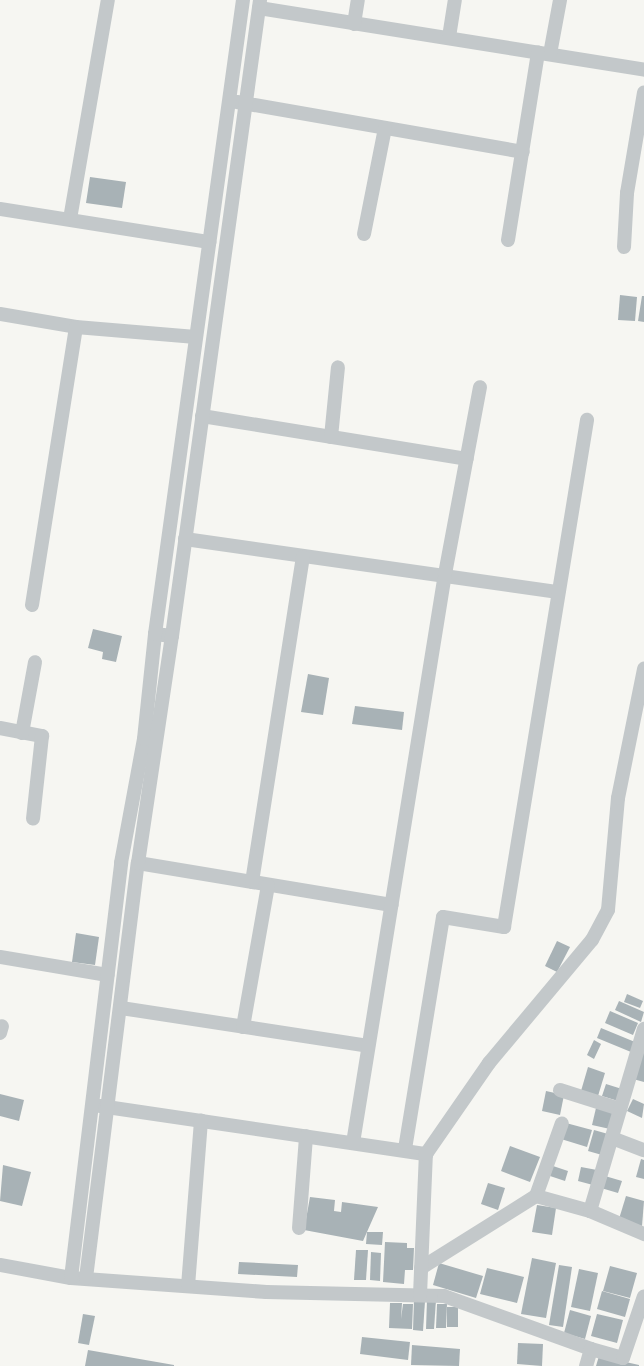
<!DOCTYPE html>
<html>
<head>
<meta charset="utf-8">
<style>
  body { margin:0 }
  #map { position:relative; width:644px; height:1366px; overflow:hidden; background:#f6f6f2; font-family:Roboto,sans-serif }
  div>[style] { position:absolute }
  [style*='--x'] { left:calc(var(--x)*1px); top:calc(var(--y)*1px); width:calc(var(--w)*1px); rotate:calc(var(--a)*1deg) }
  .building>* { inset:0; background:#a8b2b6 }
  .minor>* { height:14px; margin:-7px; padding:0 7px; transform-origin:7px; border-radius:7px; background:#c3c8ca }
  span { translate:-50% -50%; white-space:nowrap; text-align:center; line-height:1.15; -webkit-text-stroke:4px #fff; paint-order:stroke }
</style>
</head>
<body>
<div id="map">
  <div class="building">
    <div style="clip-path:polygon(90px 177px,126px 182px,122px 208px,86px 203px)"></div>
    <div style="clip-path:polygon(620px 295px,637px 297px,635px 321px,618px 320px)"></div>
    <div style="clip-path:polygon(642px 296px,644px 296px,644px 322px,638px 321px)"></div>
    <div style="clip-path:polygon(93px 629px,122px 636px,116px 662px,102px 659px,103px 652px,88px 648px)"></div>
    <div style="clip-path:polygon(308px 674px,329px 678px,323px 715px,301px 712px)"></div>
    <div style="clip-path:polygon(355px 706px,404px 712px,402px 730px,352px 724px)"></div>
    <div style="clip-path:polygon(76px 933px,99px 937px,95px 965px,72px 962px)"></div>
    <div style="clip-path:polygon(557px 941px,570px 947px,557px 972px,545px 966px)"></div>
    <div style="clip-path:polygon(627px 994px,643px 1001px,640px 1008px,624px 1002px)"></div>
    <div style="clip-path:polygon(619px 1001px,644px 1012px,641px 1022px,615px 1010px)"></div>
    <div style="clip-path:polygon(610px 1011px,638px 1023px,633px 1035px,605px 1023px)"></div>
    <div style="clip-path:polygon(601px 1028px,635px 1042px,631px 1052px,597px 1038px)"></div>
    <div style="clip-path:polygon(594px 1040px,601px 1044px,594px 1059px,587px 1055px)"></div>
    <div style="clip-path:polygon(644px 1050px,644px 1082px,633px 1079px)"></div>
    <div style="clip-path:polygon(588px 1067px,605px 1073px,598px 1096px,581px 1091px)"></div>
    <div style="clip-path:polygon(606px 1084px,622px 1089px,618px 1101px,602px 1096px)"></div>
    <div style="clip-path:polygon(546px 1091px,564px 1095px,560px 1115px,542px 1111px)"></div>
    <div style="clip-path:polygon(0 1094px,24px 1100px,19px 1121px,0 1116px)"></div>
    <div style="clip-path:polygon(633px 1099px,644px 1104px,642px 1118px,627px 1111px)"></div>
    <div style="clip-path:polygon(596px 1108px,614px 1113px,610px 1129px,592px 1125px)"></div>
    <div style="clip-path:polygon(566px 1123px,592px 1130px,587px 1147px,561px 1139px)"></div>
    <div style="clip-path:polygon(594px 1130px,608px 1134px,602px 1155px,588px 1151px)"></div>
    <div style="clip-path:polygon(510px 1146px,540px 1157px,530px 1182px,501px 1171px)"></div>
    <div style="clip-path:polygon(641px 1159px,644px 1160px,644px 1179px,636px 1177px)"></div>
    <div style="clip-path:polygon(3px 1165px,31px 1172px,22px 1206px,0 1201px)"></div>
    <div style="clip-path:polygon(553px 1166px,568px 1171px,565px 1181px,550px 1176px)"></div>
    <div style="clip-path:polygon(581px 1167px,597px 1170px,593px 1185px,578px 1181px)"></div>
    <div style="clip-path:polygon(605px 1176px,622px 1181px,618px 1193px,601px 1188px)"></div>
    <div style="clip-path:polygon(488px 1183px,505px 1188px,498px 1210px,481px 1204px)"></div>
    <div style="clip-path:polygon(626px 1196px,644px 1201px,642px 1226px,619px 1219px)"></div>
    <div style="clip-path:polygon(310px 1197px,335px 1200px,334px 1211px,341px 1212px,342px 1202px,378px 1207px,363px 1241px,304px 1230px)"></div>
    <div style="clip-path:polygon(537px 1205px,556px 1208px,552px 1235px,532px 1232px)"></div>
    <div style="clip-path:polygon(367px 1232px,383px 1232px,382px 1245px,366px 1244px)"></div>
    <div style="clip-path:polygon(385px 1242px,407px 1243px,407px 1248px,414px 1248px,413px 1270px,405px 1270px,404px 1284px,383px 1282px)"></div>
    <div style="clip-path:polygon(356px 1250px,368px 1250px,366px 1280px,354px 1280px)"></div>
    <div style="clip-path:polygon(371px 1252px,381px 1253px,380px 1281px,370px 1280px)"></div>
    <div style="clip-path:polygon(532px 1258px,556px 1263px,546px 1318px,521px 1314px)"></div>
    <div style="clip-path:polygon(239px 1262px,298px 1265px,297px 1277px,238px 1274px)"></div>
    <div style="clip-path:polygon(439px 1263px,483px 1276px,476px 1298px,433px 1285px)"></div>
    <div style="clip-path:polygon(559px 1265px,572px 1267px,563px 1327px,549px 1325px)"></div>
    <div style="clip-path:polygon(610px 1266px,637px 1273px,630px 1298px,603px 1291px)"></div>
    <div style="clip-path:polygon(487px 1268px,524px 1277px,517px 1303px,480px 1294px)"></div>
    <div style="clip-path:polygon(579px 1269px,598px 1273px,590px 1311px,571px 1307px)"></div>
    <div style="clip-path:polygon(602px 1291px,630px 1299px,625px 1317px,597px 1309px)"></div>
    <div style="clip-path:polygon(414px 1300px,425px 1301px,423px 1331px,413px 1330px)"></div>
    <div style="clip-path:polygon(427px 1300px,436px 1300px,434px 1329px,426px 1329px)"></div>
    <div style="clip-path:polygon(390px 1303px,402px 1303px,401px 1319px,403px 1304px,413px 1304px,412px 1329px,389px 1328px)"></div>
    <div style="clip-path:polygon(437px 1304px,447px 1304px,446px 1328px,436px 1328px)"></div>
    <div style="clip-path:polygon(447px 1307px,458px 1307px,458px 1327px,447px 1327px)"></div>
    <div style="clip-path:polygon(570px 1310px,591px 1316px,585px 1339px,564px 1333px)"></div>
    <div style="clip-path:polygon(83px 1314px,95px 1316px,89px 1345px,78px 1343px)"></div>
    <div style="clip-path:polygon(597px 1314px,623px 1320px,617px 1343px,591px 1336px)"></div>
    <div style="clip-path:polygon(362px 1337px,410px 1342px,408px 1360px,360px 1354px)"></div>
    <div style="clip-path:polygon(518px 1343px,543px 1344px,542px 1366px,517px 1364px)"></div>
    <div style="clip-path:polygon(412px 1345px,460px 1349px,459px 1366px,411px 1365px)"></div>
    <div style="clip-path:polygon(88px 1350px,174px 1365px,174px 1366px,85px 1366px)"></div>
    <div style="clip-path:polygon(599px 1356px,639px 1365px,639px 1366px,596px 1366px)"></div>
  </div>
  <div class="minor">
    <div style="--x:259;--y:8;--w:390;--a:9.1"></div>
    <div style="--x:354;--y:24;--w:24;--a:-81"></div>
    <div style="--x:449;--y:37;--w:37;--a:-81"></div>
    <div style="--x:550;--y:54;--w:55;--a:-79.5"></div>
    <div style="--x:237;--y:102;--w:290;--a:9.9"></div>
    <div style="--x:0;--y:209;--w:212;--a:9"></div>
    <div style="--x:70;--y:219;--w:222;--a:-80.2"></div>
    <div style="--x:364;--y:234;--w:108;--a:-78.8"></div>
    <div style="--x:508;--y:240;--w:190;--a:-80.9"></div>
    <div style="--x:624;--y:247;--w:54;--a:-86.8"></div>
    <div style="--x:627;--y:193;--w:102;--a:-80.4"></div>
    <div style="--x:0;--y:314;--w:77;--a:9.7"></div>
    <div style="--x:76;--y:327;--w:120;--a:4.8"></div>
    <div style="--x:202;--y:416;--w:268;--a:9.2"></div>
    <div style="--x:331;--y:437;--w:70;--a:-84.3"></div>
    <div style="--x:185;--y:539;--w:377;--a:8.1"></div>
    <div style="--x:32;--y:605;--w:281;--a:-81"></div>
    <div style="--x:155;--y:634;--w:17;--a:7"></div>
    <div style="--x:172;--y:636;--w:642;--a:-82.12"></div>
    <div style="--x:0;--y:728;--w:43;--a:10.8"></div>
    <div style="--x:42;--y:736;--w:83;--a:96.2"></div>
    <div style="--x:22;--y:733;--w:72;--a:-79.6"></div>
    <div style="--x:138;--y:863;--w:257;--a:9.4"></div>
    <div style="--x:252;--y:882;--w:329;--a:-81.1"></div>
    <div style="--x:0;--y:957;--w:109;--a:9.5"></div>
    <div style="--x:121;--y:1008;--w:250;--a:8.7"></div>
    <div style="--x:243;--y:1027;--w:144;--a:-80"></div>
    <div style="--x:0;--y:1033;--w:7;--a:-74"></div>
    <div style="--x:560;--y:1090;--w:63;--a:17.6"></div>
    <div style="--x:100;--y:1106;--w:330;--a:8.4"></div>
    <div style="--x:612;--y:1138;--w:34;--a:21"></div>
    <div style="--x:353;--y:1143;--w:576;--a:-80.82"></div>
    <div style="--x:445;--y:574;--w:190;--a:-79.4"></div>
    <div style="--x:405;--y:1149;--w:235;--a:-80.7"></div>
    <div style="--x:443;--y:917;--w:62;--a:9.3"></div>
    <div style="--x:504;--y:927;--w:514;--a:-80.7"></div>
    <div style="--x:536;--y:1196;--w:77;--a:-70.4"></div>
    <div style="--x:590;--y:1211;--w:190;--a:-73.5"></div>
    <div style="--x:299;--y:1228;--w:92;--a:-85.6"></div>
    <div style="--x:0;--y:1265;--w:72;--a:10.4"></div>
    <div style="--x:71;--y:1278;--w:196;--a:4.1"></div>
    <div style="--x:266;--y:1292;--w:178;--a:1.3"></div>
    <div style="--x:444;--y:1296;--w:156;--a:19.8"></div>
    <div style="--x:591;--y:1349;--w:18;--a:106"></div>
    <div style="--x:421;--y:1268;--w:136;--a:-32.1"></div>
    <div style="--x:536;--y:1196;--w:56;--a:15.5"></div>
    <div style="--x:590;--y:1211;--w:59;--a:23.1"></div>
    <div style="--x:71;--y:1278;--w:418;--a:-83.1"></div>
    <div style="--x:121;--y:863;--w:126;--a:-79.5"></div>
    <div style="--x:144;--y:739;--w:106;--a:-84"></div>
    <div style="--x:155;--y:634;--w:640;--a:-82.1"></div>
    <div style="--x:86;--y:1278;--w:418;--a:-82.9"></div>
    <div style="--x:138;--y:863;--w:230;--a:-81.5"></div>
    <div style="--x:188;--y:1286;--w:166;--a:-85.5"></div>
    <div style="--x:420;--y:1295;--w:141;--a:-87.6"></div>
    <div style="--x:426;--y:1154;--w:111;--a:-55.3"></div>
    <div style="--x:489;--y:1063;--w:160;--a:-50.1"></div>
    <div style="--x:592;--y:940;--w:34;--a:-62"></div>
    <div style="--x:608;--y:910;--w:112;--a:-84.9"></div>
    <div style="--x:618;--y:798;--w:132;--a:-78.6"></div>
    <div style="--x:591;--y:1349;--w:33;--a:16"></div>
    <div style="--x:623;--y:1358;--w:65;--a:-71.3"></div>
  </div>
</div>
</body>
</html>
